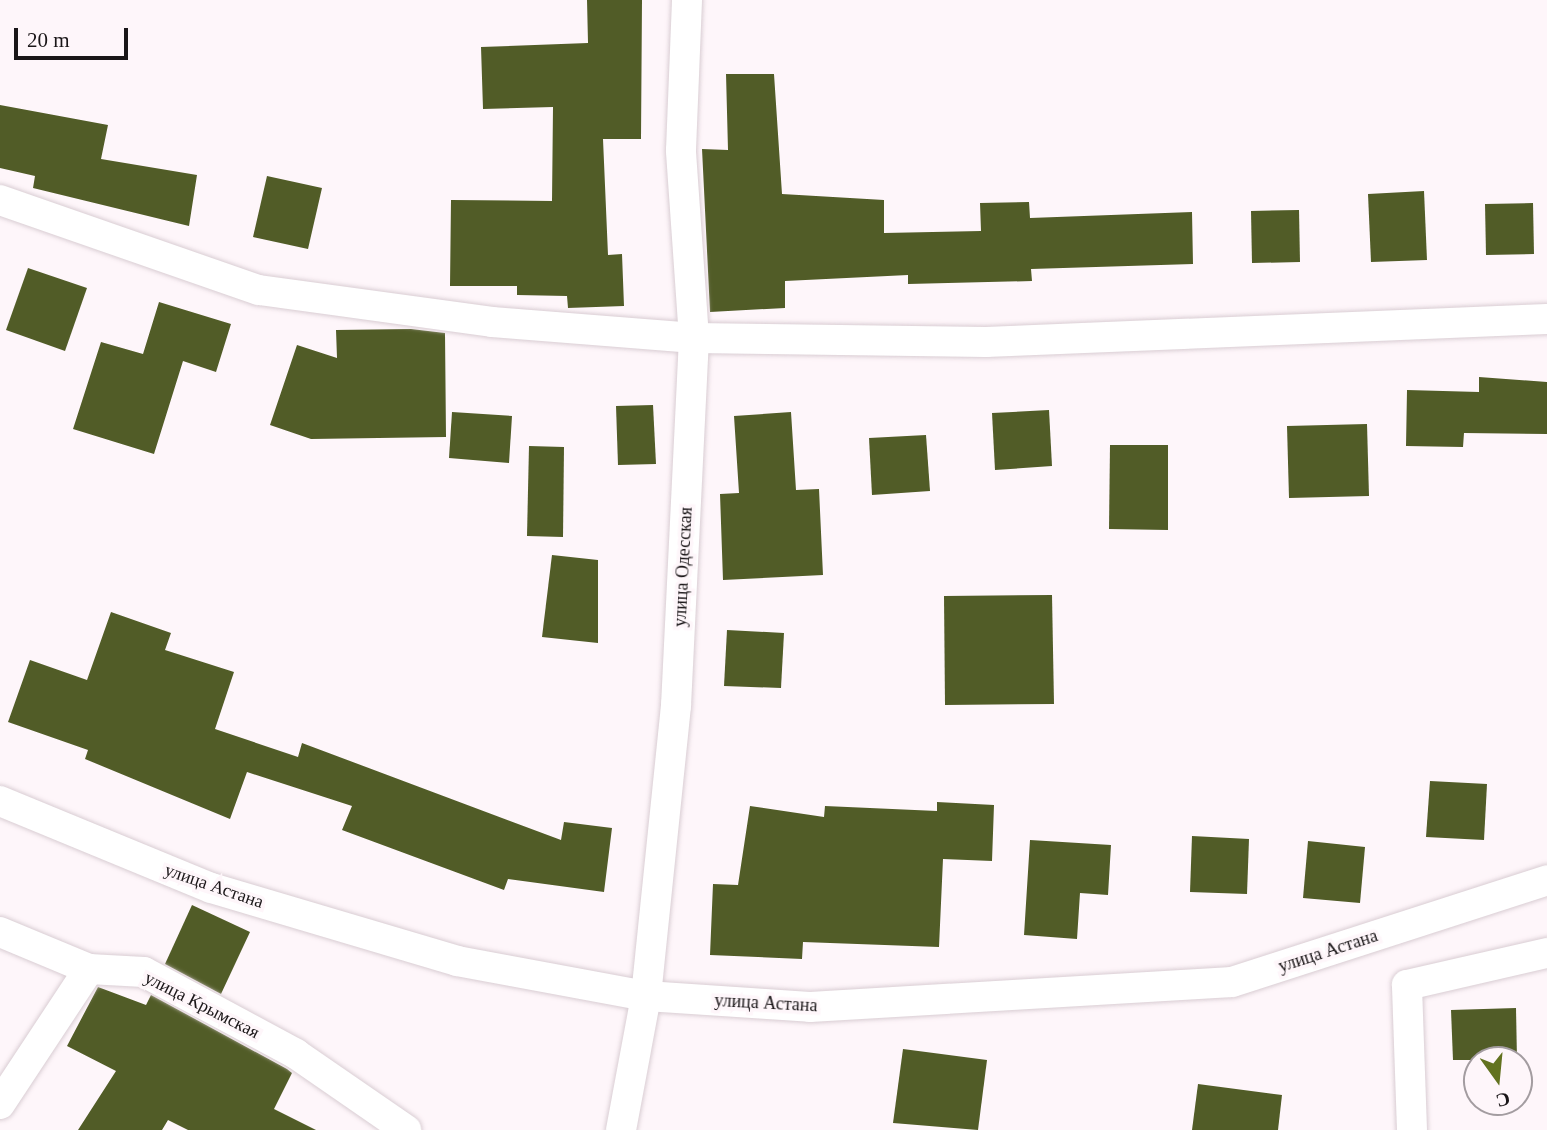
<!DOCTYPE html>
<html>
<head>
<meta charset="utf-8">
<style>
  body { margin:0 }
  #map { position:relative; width:1547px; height:1130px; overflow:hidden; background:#fef6fa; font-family:"Times New Roman",serif }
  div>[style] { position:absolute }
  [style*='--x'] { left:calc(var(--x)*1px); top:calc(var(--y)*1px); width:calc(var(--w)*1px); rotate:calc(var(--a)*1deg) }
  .building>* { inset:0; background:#515c27 }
  .roads { filter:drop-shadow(0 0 2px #d9cdd3) drop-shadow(0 0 2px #d9cdd3) }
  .street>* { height:30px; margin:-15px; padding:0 15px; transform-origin:15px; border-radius:15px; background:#fff }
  span { translate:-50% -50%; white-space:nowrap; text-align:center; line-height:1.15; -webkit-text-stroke:7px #fef6fa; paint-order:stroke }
  .street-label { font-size:18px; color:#1a1618 }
  .north { position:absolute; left:1463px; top:1046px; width:70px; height:70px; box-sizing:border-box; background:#fef6fa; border:2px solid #a39ca0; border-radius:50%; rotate:165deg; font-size:19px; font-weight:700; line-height:28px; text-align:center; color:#1a1618 }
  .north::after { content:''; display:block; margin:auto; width:24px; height:32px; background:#62721f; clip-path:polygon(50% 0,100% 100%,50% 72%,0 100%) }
  .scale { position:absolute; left:14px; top:28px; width:114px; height:32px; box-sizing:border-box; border:4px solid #1a1618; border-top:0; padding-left:9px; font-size:21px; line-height:24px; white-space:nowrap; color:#1a1618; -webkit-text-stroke:5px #fef6fa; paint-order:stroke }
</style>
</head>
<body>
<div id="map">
  <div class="building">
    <div style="clip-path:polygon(587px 0,642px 0,641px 139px,603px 139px,608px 255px,622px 254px,624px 306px,568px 308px,567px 296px,517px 295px,517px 286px,450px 286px,451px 200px,552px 201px,553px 107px,483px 109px,481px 47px,588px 43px)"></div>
    <div style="clip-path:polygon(726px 74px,774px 74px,782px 194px,884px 200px,884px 233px,981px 231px,980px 203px,1029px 202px,1030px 218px,1192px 212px,1193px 264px,1031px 269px,1032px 281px,908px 284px,908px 275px,785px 281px,785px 308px,710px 312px,702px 149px,728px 150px)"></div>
    <div style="clip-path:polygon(0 105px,108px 125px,101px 159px,197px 175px,189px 226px,33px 188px,35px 176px,0 168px)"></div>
    <div style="clip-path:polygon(267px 176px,322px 188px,308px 249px,253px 237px)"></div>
    <div style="clip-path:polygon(1424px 191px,1427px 260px,1371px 262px,1368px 194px)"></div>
    <div style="clip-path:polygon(1533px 203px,1534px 254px,1486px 255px,1485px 204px)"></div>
    <div style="clip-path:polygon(1299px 210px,1300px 262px,1252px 263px,1251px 211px)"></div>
    <div style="clip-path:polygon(28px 268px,87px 288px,65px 351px,6px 330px)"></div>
    <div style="clip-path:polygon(159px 302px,231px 324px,216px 372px,183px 361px,154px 454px,73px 429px,101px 342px,143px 354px)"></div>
    <div style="clip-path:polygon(411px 329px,445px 333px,446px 437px,311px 439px,270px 425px,297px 345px,337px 358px,336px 330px)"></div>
    <div style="clip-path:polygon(1479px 377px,1547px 382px,1547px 434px,1464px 433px,1463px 447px,1406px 446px,1407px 390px,1479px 392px)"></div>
    <div style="clip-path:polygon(653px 405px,656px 464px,618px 465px,616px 406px)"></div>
    <div style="clip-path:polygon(1049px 410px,1052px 466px,995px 470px,992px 413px)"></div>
    <div style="clip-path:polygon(452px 412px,512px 416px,509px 463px,449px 458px)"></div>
    <div style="clip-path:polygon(791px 412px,796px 490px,819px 489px,823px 575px,723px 580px,720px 494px,739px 493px,734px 416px)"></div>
    <div style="clip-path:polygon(1367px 424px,1369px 496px,1289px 498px,1287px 426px)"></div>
    <div style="clip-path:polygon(926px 435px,930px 491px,872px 495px,869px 438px)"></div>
    <div style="clip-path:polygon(1110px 445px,1168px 445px,1168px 530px,1109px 529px)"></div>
    <div style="clip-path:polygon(529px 446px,564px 447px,563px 537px,527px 536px)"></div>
    <div style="clip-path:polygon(552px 555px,598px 560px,598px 643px,542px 637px)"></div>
    <div style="clip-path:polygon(1052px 595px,1054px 704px,945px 705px,944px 596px)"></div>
    <div style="clip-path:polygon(111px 612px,171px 633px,165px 650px,234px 672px,215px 729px,298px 757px,302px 743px,561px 840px,564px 822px,612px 828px,604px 892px,508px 879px,504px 890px,342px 830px,352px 806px,247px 772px,230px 819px,85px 759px,88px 750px,8px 722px,30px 660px,87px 680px)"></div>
    <div style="clip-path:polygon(727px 630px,784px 633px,781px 688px,724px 686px)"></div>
    <div style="clip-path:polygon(1430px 781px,1487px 784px,1484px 840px,1426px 837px)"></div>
    <div style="clip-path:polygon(937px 802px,994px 805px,992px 861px,943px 859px,939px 947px,803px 942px,802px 959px,710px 955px,713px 884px,738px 885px,750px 806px,824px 817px,825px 806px,937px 811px)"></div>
    <div style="clip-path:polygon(1192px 836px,1249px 839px,1247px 894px,1190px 892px)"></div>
    <div style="clip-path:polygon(1030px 840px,1111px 845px,1108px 895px,1080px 893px,1077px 939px,1024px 935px)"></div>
    <div style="clip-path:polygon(1308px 841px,1365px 847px,1360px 903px,1303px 898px)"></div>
    <div style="clip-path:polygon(192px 905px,250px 932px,221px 994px,165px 964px)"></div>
    <div style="clip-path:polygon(98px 987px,146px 1005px,151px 995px,287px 1069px,292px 1073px,274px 1109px,316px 1130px,188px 1130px,168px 1120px,162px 1130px,78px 1130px,116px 1071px,67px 1046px)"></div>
    <div style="clip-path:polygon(1516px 1008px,1517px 1060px,1453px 1060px,1451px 1010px)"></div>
    <div style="clip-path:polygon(903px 1049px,987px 1060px,978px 1130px,893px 1123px)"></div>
    <div style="clip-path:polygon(1198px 1084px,1282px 1095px,1278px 1130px,1192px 1130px)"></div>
  </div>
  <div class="roads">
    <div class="street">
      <div style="--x:0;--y:200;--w:274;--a:19.2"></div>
      <div style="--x:259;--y:290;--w:235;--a:7.8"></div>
      <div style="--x:492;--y:322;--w:203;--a:4.5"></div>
      <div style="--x:694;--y:338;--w:292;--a:0.8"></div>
      <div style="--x:986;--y:342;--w:561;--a:-2.35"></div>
      <div style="--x:0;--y:801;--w:228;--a:22.4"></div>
      <div style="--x:211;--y:888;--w:257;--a:16.5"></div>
      <div style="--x:457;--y:961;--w:192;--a:10.5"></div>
      <div style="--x:646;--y:996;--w:164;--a:3.8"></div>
      <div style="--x:810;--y:1007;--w:423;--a:-3.4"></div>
      <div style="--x:1232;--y:982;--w:331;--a:-17.9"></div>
      <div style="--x:0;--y:932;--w:96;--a:22.6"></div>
      <div style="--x:0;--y:1104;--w:162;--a:-56.6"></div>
      <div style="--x:89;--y:969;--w:55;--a:3.1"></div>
      <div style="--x:144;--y:972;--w:173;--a:28.3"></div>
      <div style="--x:296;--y:1054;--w:134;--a:34.6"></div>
      <div style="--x:621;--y:1130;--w:136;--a:-79.4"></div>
      <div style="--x:646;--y:996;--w:292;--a:-84.1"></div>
      <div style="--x:676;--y:706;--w:368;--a:-87.2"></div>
      <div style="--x:694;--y:338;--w:188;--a:-94"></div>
      <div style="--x:681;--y:150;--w:150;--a:-87.7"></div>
      <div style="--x:1412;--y:1130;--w:145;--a:-92"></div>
      <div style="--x:1407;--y:985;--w:144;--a:-12.9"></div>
    </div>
  </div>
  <div class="street-label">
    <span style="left:683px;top:567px;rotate:-87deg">улица Одесская</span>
    <span style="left:214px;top:886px;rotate:19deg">улица Астана</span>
    <span style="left:1328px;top:951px;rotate:-18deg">улица Астана</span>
    <span style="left:766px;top:1003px;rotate:3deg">улица Астана</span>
    <span style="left:202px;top:1005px;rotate:27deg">улица Крымская</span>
  </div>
  <div class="north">С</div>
  <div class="scale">20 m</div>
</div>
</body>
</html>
